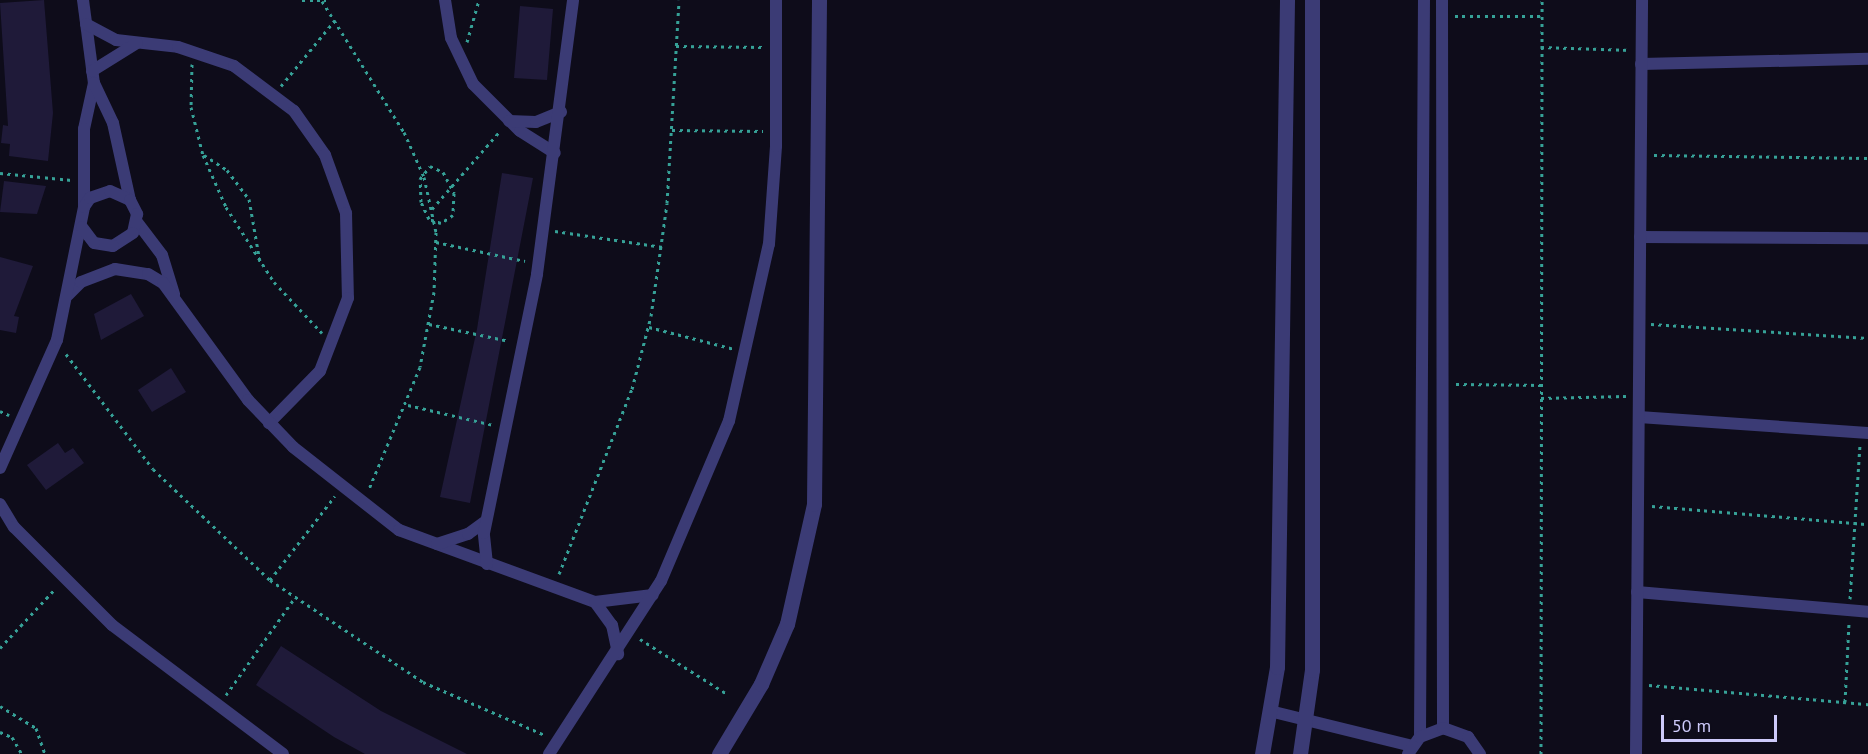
<!DOCTYPE html>
<html>
<head>
<meta charset="utf-8">
<style>
  body { margin:0 }
  #map { position:relative; width:1868px; height:754px; overflow:hidden; background:#0e0c1a; font-family:"PT Sans",sans-serif }
  div>[style] { position:absolute }
  [style*='--x'] { left:calc(var(--x)*1px); top:calc(var(--y)*1px); width:calc(var(--w)*1px); rotate:calc(var(--a)*1deg) }
  .building>* { inset:0; background:#1f1a39 }
  .path>* { height:3px; margin-top:-1.5px; transform-origin:0; background:repeating-linear-gradient(90deg,#36a197 0 3px,transparent 0 7.5px) }
  .minor>* { height:12px; margin:-6px; padding:0 6px; transform-origin:6px; border-radius:6px; background:#3b3b75 }
  .tertiary>* { height:15px; margin:-7.5px; padding:0 7.5px; transform-origin:7.5px; border-radius:7.5px; background:#3b3b75 }
  span { translate:-50% -50%; white-space:nowrap; text-align:center; line-height:1.15; -webkit-text-stroke:4.5px #0e0c1a; paint-order:stroke }
  .scale { position:absolute; left:1661px; top:715px; width:116px; height:27px; box-sizing:border-box; border:3px solid #cdcafa; border-top:0; padding-left:8px; font-size:18px; line-height:21px; white-space:nowrap; color:#cdcafa; -webkit-text-stroke:4px #0e0c1a; paint-order:stroke }
</style>
</head>
<body>
<div id="map">
  <div class="building">
    <div style="clip-path:polygon(44px 0,53px 113px,48px 161px,9px 156px,10px 144px,1px 143px,3px 125px,8px 126px,0 3px)"></div>
    <div style="clip-path:polygon(520px 6px,553px 9px,547px 80px,514px 78px)"></div>
    <div style="clip-path:polygon(502px 173px,533px 178px,470px 503px,440px 497px,477px 329px)"></div>
    <div style="clip-path:polygon(4px 181px,46px 186px,37px 214px,0 212px)"></div>
    <div style="clip-path:polygon(0 257px,33px 266px,14px 316px,19px 317px,16px 333px,0 330px)"></div>
    <div style="clip-path:polygon(131px 294px,144px 316px,101px 340px,94px 314px)"></div>
    <div style="clip-path:polygon(171px 368px,186px 392px,152px 412px,138px 390px)"></div>
    <div style="clip-path:polygon(58px 443px,65px 453px,73px 448px,84px 463px,46px 490px,27px 465px)"></div>
    <div style="clip-path:polygon(281px 646px,381px 711px,467px 754px,365px 754px,334px 737px,256px 685px)"></div>
  </div>
  <div class="path">
    <div style="--x:302;--y:0;--w:24;--a:0"></div>
    <div style="--x:322;--y:1;--w:155;--a:58"></div>
    <div style="--x:404;--y:132;--w:49;--a:66"></div>
    <div style="--x:424;--y:177;--w:56;--a:77.7"></div>
    <div style="--x:436;--y:232;--w:60;--a:91.9"></div>
    <div style="--x:434;--y:292;--w:76;--a:100.6"></div>
    <div style="--x:420;--y:367;--w:132;--a:112.7"></div>
    <div style="--x:1455;--y:16;--w:86;--a:0"></div>
    <div style="--x:467;--y:42;--w:44;--a:-74.1"></div>
    <div style="--x:676;--y:46;--w:88;--a:0.7"></div>
    <div style="--x:1541;--y:47;--w:90;--a:1.9"></div>
    <div style="--x:192;--y:64;--w:43;--a:91.3"></div>
    <div style="--x:191;--y:107;--w:49;--a:76"></div>
    <div style="--x:203;--y:155;--w:57;--a:66.1"></div>
    <div style="--x:226;--y:207;--w:89;--a:57.4"></div>
    <div style="--x:274;--y:282;--w:70;--a:46.7"></div>
    <div style="--x:281;--y:86;--w:85;--a:-50.7"></div>
    <div style="--x:672;--y:130;--w:91;--a:0.6"></div>
    <div style="--x:204;--y:155;--w:27;--a:33"></div>
    <div style="--x:227;--y:170;--w:36;--a:53"></div>
    <div style="--x:249;--y:199;--w:64;--a:80.1"></div>
    <div style="--x:1654;--y:155;--w:214;--a:0.8"></div>
    <div style="--x:430;--y:166;--w:14;--a:25"></div>
    <div style="--x:443;--y:172;--w:24;--a:62"></div>
    <div style="--x:454;--y:193;--w:22;--a:93"></div>
    <div style="--x:453;--y:215;--w:14;--a:146"></div>
    <div style="--x:441;--y:223;--w:13;--a:-162"></div>
    <div style="--x:429;--y:219;--w:19;--a:-115"></div>
    <div style="--x:421;--y:202;--w:23;--a:-92"></div>
    <div style="--x:420;--y:179;--w:16;--a:-52"></div>
    <div style="--x:0;--y:173;--w:72;--a:5.6"></div>
    <div style="--x:432;--y:209;--w:103;--a:-48.9"></div>
    <div style="--x:555;--y:231;--w:109;--a:8.4"></div>
    <div style="--x:436;--y:242;--w:91;--a:12.1"></div>
    <div style="--x:429;--y:324;--w:82;--a:12"></div>
    <div style="--x:1651;--y:324;--w:217;--a:3.7"></div>
    <div style="--x:649;--y:327;--w:88;--a:14.5"></div>
    <div style="--x:66;--y:354;--w:144;--a:52.9"></div>
    <div style="--x:153;--y:469;--w:161;--a:43.5"></div>
    <div style="--x:270;--y:580;--w:184;--a:33.7"></div>
    <div style="--x:423;--y:682;--w:133;--a:23.5"></div>
    <div style="--x:1456;--y:384;--w:85;--a:0.7"></div>
    <div style="--x:1541;--y:398;--w:85;--a:-1.3"></div>
    <div style="--x:408;--y:405;--w:87;--a:13.2"></div>
    <div style="--x:0;--y:411;--w:10;--a:24"></div>
    <div style="--x:1652;--y:506;--w:217;--a:4.8"></div>
    <div style="--x:559;--y:574;--w:199;--a:-68.5"></div>
    <div style="--x:632;--y:389;--w:75;--a:-75.4"></div>
    <div style="--x:651;--y:316;--w:114;--a:-81.9"></div>
    <div style="--x:667;--y:203;--w:203;--a:-86.6"></div>
    <div style="--x:270;--y:580;--w:106;--a:-52.3"></div>
    <div style="--x:1850;--y:599;--w:153;--a:-86.3"></div>
    <div style="--x:640;--y:639;--w:103;--a:32.3"></div>
    <div style="--x:0;--y:648;--w:82;--a:-47"></div>
    <div style="--x:1649;--y:685;--w:220;--a:5"></div>
    <div style="--x:226;--y:695;--w:118;--a:-54.7"></div>
    <div style="--x:1845;--y:702;--w:79;--a:-87.1"></div>
    <div style="--x:0;--y:706;--w:42;--a:31.4"></div>
    <div style="--x:36;--y:728;--w:28;--a:71"></div>
    <div style="--x:0;--y:732;--w:13;--a:23"></div>
    <div style="--x:12;--y:737;--w:20;--a:60"></div>
    <div style="--x:1541;--y:754;--w:754;--a:-89.92"></div>
  </div>
  <div class="minor">
    <div style="--x:83;--y:0;--w:84;--a:82.5"></div>
    <div style="--x:94;--y:83;--w:47;--a:102.3"></div>
    <div style="--x:84;--y:129;--w:78;--a:90"></div>
    <div style="--x:445;--y:0;--w:38;--a:81"></div>
    <div style="--x:451;--y:38;--w:51;--a:64.4"></div>
    <div style="--x:473;--y:84;--w:66;--a:45"></div>
    <div style="--x:520;--y:131;--w:41;--a:32.2"></div>
    <div style="--x:1442;--y:0;--w:728;--a:89.92"></div>
    <div style="--x:86;--y:24;--w:34;--a:28"></div>
    <div style="--x:116;--y:40;--w:62;--a:6.4"></div>
    <div style="--x:178;--y:47;--w:59;--a:18.7"></div>
    <div style="--x:234;--y:66;--w:75;--a:36.9"></div>
    <div style="--x:294;--y:111;--w:54;--a:54.8"></div>
    <div style="--x:325;--y:155;--w:62;--a:70.1"></div>
    <div style="--x:346;--y:213;--w:85;--a:88.7"></div>
    <div style="--x:348;--y:298;--w:78;--a:111"></div>
    <div style="--x:320;--y:371;--w:73;--a:134.4"></div>
    <div style="--x:1641;--y:64;--w:227;--a:-1.3"></div>
    <div style="--x:92;--y:71;--w:53;--a:-31.9"></div>
    <div style="--x:94;--y:83;--w:44;--a:64.6"></div>
    <div style="--x:113;--y:123;--w:79;--a:77.6"></div>
    <div style="--x:509;--y:121;--w:27;--a:2"></div>
    <div style="--x:536;--y:122;--w:27;--a:-22"></div>
    <div style="--x:137;--y:222;--w:41;--a:52.9"></div>
    <div style="--x:162;--y:255;--w:41;--a:72.9"></div>
    <div style="--x:1640;--y:237;--w:228;--a:0.3"></div>
    <div style="--x:68;--y:295;--w:18;--a:-45"></div>
    <div style="--x:81;--y:282;--w:36;--a:-21"></div>
    <div style="--x:115;--y:269;--w:33;--a:9"></div>
    <div style="--x:148;--y:274;--w:17;--a:31"></div>
    <div style="--x:163;--y:283;--w:145;--a:54"></div>
    <div style="--x:248;--y:400;--w:65;--a:46.2"></div>
    <div style="--x:293;--y:447;--w:135;--a:38.1"></div>
    <div style="--x:399;--y:530;--w:209;--a:20.2"></div>
    <div style="--x:595;--y:602;--w:58;--a:-6.9"></div>
    <div style="--x:1639;--y:417;--w:230;--a:4"></div>
    <div style="--x:0;--y:468;--w:140;--a:-66"></div>
    <div style="--x:57;--y:340;--w:136;--a:-78.5"></div>
    <div style="--x:84;--y:207;--w:11;--a:-56"></div>
    <div style="--x:90;--y:198;--w:21;--a:-19"></div>
    <div style="--x:110;--y:191;--w:22;--a:24"></div>
    <div style="--x:130;--y:200;--w:16;--a:63"></div>
    <div style="--x:137;--y:214;--w:19;--a:102"></div>
    <div style="--x:133;--y:233;--w:24;--a:147"></div>
    <div style="--x:113;--y:246;--w:19;--a:-171"></div>
    <div style="--x:94;--y:243;--w:20;--a:-127"></div>
    <div style="--x:0;--y:504;--w:27;--a:59"></div>
    <div style="--x:14;--y:527;--w:139;--a:45"></div>
    <div style="--x:112;--y:625;--w:214;--a:37"></div>
    <div style="--x:437;--y:544;--w:33;--a:-18"></div>
    <div style="--x:468;--y:534;--w:22;--a:-36"></div>
    <div style="--x:487;--y:564;--w:31;--a:-96"></div>
    <div style="--x:484;--y:533;--w:264;--a:-78.4"></div>
    <div style="--x:537;--y:274;--w:276;--a:-82.5"></div>
    <div style="--x:1637;--y:592;--w:232;--a:4.9"></div>
    <div style="--x:595;--y:602;--w:29;--a:54"></div>
    <div style="--x:612;--y:625;--w:30;--a:78"></div>
    <div style="--x:1270;--y:711;--w:146;--a:13.8"></div>
    <div style="--x:1420;--y:737;--w:737;--a:-89.69"></div>
    <div style="--x:549;--y:754;--w:206;--a:-57.1"></div>
    <div style="--x:661;--y:581;--w:174;--a:-67"></div>
    <div style="--x:729;--y:421;--w:181;--a:-77.3"></div>
    <div style="--x:769;--y:244;--w:98;--a:-85.9"></div>
    <div style="--x:776;--y:146;--w:146;--a:-90"></div>
    <div style="--x:1408;--y:754;--w:21;--a:-55"></div>
    <div style="--x:1420;--y:737;--w:25;--a:-21"></div>
    <div style="--x:1443;--y:728;--w:27;--a:20"></div>
    <div style="--x:1468;--y:737;--w:21;--a:55"></div>
    <div style="--x:1636;--y:754;--w:754;--a:-89.54"></div>
  </div>
  <div class="tertiary">
    <div style="--x:719;--y:754;--w:82;--a:-59"></div>
    <div style="--x:761;--y:684;--w:65;--a:-66.6"></div>
    <div style="--x:787;--y:624;--w:123;--a:-77.3"></div>
    <div style="--x:814;--y:504;--w:504;--a:-89.43"></div>
    <div style="--x:1262;--y:754;--w:88;--a:-80.2"></div>
    <div style="--x:1277;--y:667;--w:667;--a:-89.14"></div>
    <div style="--x:1300;--y:754;--w:85;--a:-81.9"></div>
    <div style="--x:1312;--y:670;--w:670;--a:-90"></div>
  </div>
  <div class="scale">50 m</div>
</div>
</body>
</html>
